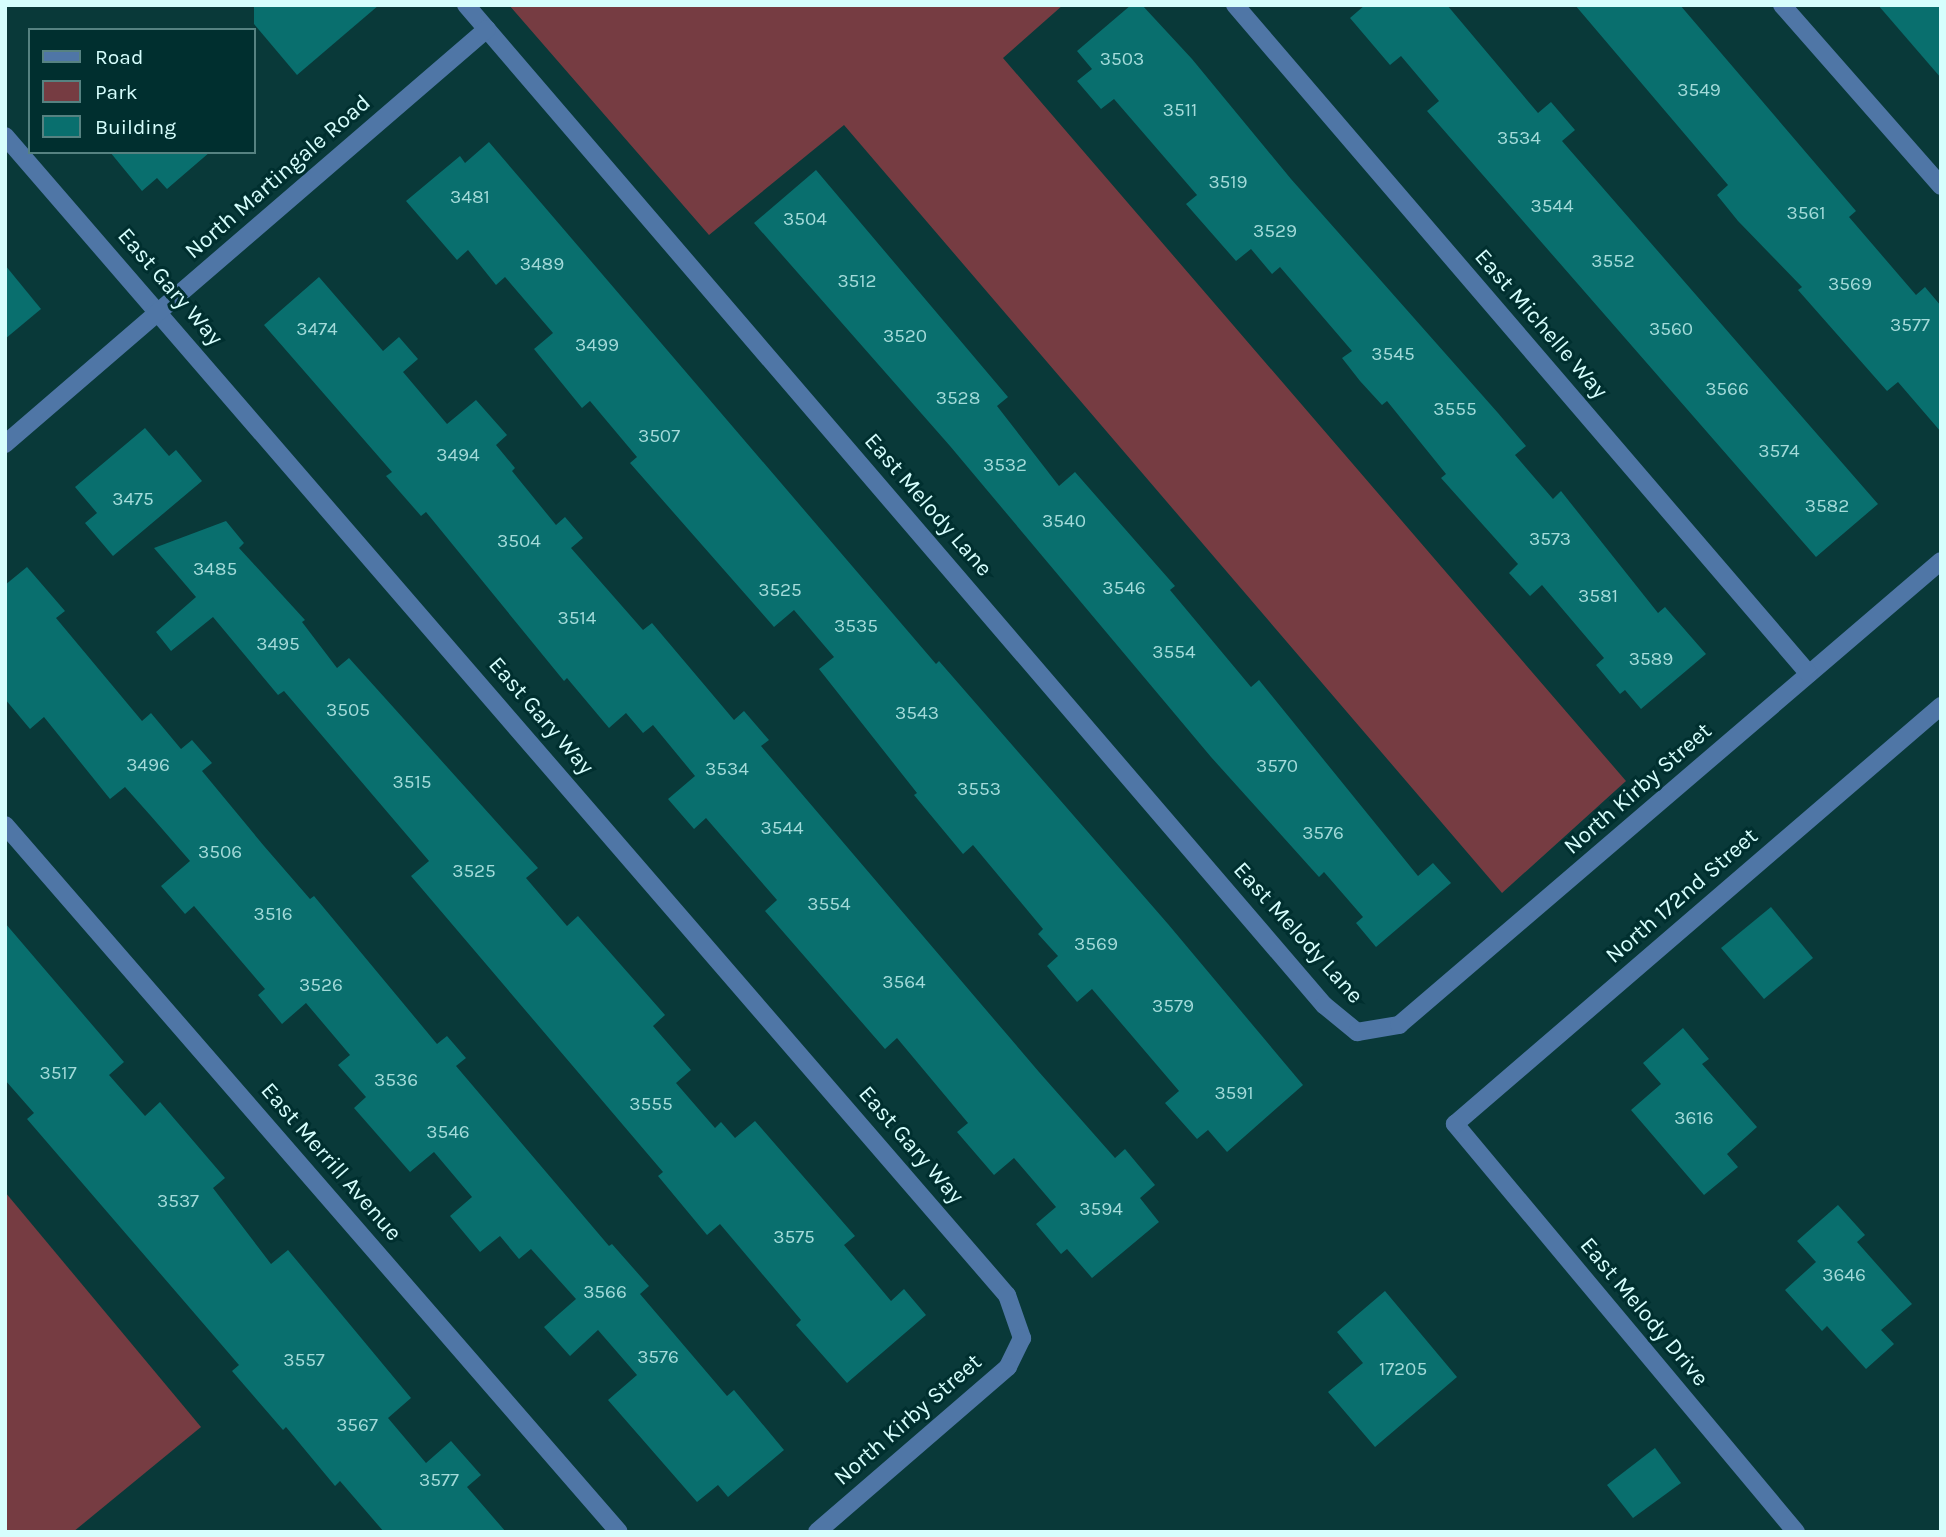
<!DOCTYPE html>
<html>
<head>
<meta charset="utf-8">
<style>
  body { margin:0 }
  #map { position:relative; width:1946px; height:1537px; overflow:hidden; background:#093939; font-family:Karla,sans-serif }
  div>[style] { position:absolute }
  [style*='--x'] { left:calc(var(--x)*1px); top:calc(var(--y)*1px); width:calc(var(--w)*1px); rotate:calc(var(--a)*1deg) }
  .green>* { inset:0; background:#763c42 }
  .building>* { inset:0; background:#096f6e }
  .minor>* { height:18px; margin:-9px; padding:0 9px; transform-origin:9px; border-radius:9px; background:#4f76a6 }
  span { translate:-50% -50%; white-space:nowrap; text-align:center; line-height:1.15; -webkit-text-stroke:6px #002f2f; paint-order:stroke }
  .number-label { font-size:19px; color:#a3dad9 }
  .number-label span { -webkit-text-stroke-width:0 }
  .street-label { font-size:23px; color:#d6fefd }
  .frame { position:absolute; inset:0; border:7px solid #d6fefd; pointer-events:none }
  .legend { position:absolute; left:28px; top:28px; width:228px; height:126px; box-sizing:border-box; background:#002f2f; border:2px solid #568281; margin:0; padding:9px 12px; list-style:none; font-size:21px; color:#d6fefd }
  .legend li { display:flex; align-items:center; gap:14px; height:35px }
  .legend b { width:35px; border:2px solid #568281 }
</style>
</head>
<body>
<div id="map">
  <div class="green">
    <div style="clip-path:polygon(509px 5px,1063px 5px,1003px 58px,1626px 781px,1502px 893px,844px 125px,709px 235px)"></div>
    <div style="clip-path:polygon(5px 1192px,201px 1427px,73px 1532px,5px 1532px)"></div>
  </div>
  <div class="building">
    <div style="clip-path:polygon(254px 5px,379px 5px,297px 75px,254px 24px)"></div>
    <div style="clip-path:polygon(1131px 5px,1142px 5px,1192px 59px,1291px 179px,1498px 413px,1526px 446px,1515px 455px,1553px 499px,1561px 491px,1658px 613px,1665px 607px,1706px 654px,1641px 709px,1625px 690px,1620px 694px,1596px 665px,1604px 658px,1542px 585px,1530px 596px,1509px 573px,1518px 564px,1441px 478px,1446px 474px,1387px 401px,1382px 405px,1360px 381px,1342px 358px,1352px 351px,1280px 267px,1272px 274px,1251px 249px,1236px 261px,1186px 204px,1197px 195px,1114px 99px,1101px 109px,1077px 81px,1092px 69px,1077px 51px)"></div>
    <div style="clip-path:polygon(1365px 5px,1447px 5px,1538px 113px,1551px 102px,1575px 130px,1562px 141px,1878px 504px,1816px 557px,1427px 111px,1439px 101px,1401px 56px,1390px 65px,1350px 18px)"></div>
    <div style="clip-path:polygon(1575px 5px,1680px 5px,1856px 211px,1849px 217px,1916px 295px,1925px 287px,1941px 306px,1941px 432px,1898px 382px,1887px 391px,1798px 290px,1802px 287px,1738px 221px,1717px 195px,1728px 185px)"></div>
    <div style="clip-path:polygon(1878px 5px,1941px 5px,1941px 78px)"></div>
    <div style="clip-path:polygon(489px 142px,936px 664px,939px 661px,1168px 924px,1303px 1085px,1227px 1152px,1208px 1130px,1197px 1139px,1165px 1103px,1179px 1091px,1092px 989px,1077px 1002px,1047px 966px,1058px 956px,1038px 934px,1043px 929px,973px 845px,963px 854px,914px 795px,917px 793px,819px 669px,834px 657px,794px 610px,774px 627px,630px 463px,637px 457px,590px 401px,582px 408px,534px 349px,553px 333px,505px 277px,496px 285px,468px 250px,457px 260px,406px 201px,460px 156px,465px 163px)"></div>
    <div style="clip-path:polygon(110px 152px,210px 152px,167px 189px,157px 178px,142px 191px)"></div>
    <div style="clip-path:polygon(816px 170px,1008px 397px,997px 406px,1059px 486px,1075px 472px,1175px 586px,1170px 590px,1251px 687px,1259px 680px,1418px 876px,1433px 863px,1451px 883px,1376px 947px,1356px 923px,1363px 917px,1324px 872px,1319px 877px,1211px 757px,950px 446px,754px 223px)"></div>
    <div style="clip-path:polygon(5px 265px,41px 309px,5px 339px)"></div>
    <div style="clip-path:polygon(319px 277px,383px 351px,399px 337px,418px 359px,403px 372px,447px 424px,476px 400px,507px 435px,496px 445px,515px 468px,512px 471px,556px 525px,565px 517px,583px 538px,571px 548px,643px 630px,652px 623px,734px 720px,744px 711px,769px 740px,761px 746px,1039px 1072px,1115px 1158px,1125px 1149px,1155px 1185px,1140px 1198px,1159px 1222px,1092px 1278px,1067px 1249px,1061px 1254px,1036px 1224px,1056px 1207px,1014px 1158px,994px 1175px,957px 1132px,968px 1123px,897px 1038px,885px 1049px,765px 911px,777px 900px,706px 818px,694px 829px,668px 799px,695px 776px,653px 725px,643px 733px,626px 713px,609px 728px,567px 678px,564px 681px,426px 512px,421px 516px,386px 476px,392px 472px,264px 325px)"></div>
    <div style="clip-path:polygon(145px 428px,169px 456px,176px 450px,202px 481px,113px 556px,85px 523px,97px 513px,75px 487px)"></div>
    <div style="clip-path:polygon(226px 521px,244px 543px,239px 548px,305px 620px,302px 622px,337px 668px,349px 658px,538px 868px,526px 878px,567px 926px,578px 916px,665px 1015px,653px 1026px,691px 1070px,676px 1083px,715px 1128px,721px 1122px,735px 1138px,755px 1121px,855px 1236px,844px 1245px,891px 1301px,904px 1289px,926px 1315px,847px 1383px,796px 1325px,801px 1320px,720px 1224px,707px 1235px,658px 1176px,663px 1172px,411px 876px,429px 861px,284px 691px,278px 695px,213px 617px,171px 651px,156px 632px,196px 597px,154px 548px)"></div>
    <div style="clip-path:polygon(27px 567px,65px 611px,56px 618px,142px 721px,151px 713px,181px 749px,192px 740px,212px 763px,202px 771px,264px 846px,310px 899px,314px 896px,437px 1044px,447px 1036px,466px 1058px,456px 1066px,609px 1246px,612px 1244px,649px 1286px,640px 1294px,727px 1396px,734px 1390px,784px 1450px,728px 1497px,718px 1485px,697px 1502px,608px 1400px,637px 1375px,598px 1330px,570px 1356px,544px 1327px,576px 1299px,531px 1249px,519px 1259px,500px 1236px,480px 1252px,450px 1216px,472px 1197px,434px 1152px,410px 1172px,354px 1108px,366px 1097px,338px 1065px,350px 1055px,306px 1003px,282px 1024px,258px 995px,265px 989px,194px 906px,185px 914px,161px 886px,190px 861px,150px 815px,125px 787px,110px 799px,44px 717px,30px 729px,5px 699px,5px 585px)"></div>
    <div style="clip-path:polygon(1771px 907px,1813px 958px,1764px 999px,1721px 948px)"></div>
    <div style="clip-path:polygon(5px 923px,124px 1062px,109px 1075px,145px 1116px,160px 1102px,225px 1178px,213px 1188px,271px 1264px,288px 1250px,411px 1398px,388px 1418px,426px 1463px,451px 1441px,481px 1475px,467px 1487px,506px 1532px,384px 1532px,340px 1481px,335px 1486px,286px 1427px,283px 1430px,232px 1371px,239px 1365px,27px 1119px,34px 1113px,5px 1080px)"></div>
    <div style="clip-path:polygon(1683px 1028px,1709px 1059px,1702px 1064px,1757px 1127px,1727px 1154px,1738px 1167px,1704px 1195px,1631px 1110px,1661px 1084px,1643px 1063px)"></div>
    <div style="clip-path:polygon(1838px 1205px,1865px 1235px,1857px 1242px,1912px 1304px,1881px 1330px,1894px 1344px,1866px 1369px,1827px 1326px,1822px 1331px,1785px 1290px,1816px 1262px,1797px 1241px)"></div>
    <div style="clip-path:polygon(1385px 1291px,1457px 1377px,1375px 1447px,1328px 1392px,1363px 1363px,1337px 1332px)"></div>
    <div style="clip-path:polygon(1655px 1448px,1681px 1483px,1633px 1518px,1607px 1485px)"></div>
  </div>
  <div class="minor">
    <div style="--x:466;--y:5;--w:1318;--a:49.37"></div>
    <div style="--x:1324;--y:1005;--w:43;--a:39.3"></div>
    <div style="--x:1357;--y:1032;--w:43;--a:-9.5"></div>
    <div style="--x:1399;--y:1025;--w:713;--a:-40.57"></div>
    <div style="--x:1235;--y:5;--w:881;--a:49.37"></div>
    <div style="--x:1782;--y:5;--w:241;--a:48.7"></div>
    <div style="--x:5;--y:136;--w:1532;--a:49.16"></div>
    <div style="--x:1007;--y:1295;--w:46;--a:70.8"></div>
    <div style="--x:1022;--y:1338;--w:32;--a:116"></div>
    <div style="--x:1008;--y:1367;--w:252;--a:139.2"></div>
    <div style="--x:5;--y:444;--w:636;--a:-40.73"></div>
    <div style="--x:5;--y:825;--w:936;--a:49.03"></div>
    <div style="--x:1796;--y:1532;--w:532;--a:-129.89"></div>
    <div style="--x:1455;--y:1124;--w:641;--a:-40.7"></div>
  </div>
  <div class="number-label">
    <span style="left:1122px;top:60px">3503</span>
    <span style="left:1699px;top:91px">3549</span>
    <span style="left:1180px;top:111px">3511</span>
    <span style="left:1519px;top:139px">3534</span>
    <span style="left:1228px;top:183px">3519</span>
    <span style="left:470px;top:198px">3481</span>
    <span style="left:1552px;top:207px">3544</span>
    <span style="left:1806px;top:214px">3561</span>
    <span style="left:805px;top:220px">3504</span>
    <span style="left:1275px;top:232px">3529</span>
    <span style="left:1613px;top:262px">3552</span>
    <span style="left:542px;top:265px">3489</span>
    <span style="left:857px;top:282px">3512</span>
    <span style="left:1850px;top:285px">3569</span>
    <span style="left:1910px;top:326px">3577</span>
    <span style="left:317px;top:330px">3474</span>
    <span style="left:1671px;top:330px">3560</span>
    <span style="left:905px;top:337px">3520</span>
    <span style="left:597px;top:346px">3499</span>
    <span style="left:1393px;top:355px">3545</span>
    <span style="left:1727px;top:390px">3566</span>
    <span style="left:958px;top:399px">3528</span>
    <span style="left:1455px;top:410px">3555</span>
    <span style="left:659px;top:437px">3507</span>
    <span style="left:1779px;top:452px">3574</span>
    <span style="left:458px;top:456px">3494</span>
    <span style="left:1005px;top:466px">3532</span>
    <span style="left:133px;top:500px">3475</span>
    <span style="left:1827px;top:507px">3582</span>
    <span style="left:1064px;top:522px">3540</span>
    <span style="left:1550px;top:540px">3573</span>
    <span style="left:519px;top:542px">3504</span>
    <span style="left:215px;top:570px">3485</span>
    <span style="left:1124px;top:589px">3546</span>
    <span style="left:780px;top:591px">3525</span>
    <span style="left:1598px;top:597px">3581</span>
    <span style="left:577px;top:619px">3514</span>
    <span style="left:856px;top:627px">3535</span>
    <span style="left:278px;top:645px">3495</span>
    <span style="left:1174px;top:653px">3554</span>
    <span style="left:1651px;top:660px">3589</span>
    <span style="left:348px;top:711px">3505</span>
    <span style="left:917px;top:714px">3543</span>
    <span style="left:148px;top:766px">3496</span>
    <span style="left:1277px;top:767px">3570</span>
    <span style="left:727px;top:770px">3534</span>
    <span style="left:412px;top:783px">3515</span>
    <span style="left:979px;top:790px">3553</span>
    <span style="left:782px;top:829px">3544</span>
    <span style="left:1323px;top:834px">3576</span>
    <span style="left:220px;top:853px">3506</span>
    <span style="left:474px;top:872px">3525</span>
    <span style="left:829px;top:905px">3554</span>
    <span style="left:273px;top:915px">3516</span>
    <span style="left:1096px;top:945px">3569</span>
    <span style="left:904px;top:983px">3564</span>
    <span style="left:321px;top:986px">3526</span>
    <span style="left:1173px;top:1007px">3579</span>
    <span style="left:58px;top:1074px">3517</span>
    <span style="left:396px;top:1081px">3536</span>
    <span style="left:1234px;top:1094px">3591</span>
    <span style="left:651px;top:1105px">3555</span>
    <span style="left:1694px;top:1119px">3616</span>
    <span style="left:448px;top:1133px">3546</span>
    <span style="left:178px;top:1202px">3537</span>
    <span style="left:1101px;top:1210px">3594</span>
    <span style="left:794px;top:1238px">3575</span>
    <span style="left:1844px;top:1276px">3646</span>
    <span style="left:605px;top:1293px">3566</span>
    <span style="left:658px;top:1358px">3576</span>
    <span style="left:304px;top:1361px">3557</span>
    <span style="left:1403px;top:1370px">17205</span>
    <span style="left:357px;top:1426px">3567</span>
    <span style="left:439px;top:1481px">3577</span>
  </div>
  <div class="street-label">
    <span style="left:278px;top:177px;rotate:-41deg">North Martingale Road</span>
    <span style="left:170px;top:287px;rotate:49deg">East Gary Way</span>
    <span style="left:1541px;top:324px;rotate:49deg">East Michelle Way</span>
    <span style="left:928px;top:505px;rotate:49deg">East Melody Lane</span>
    <span style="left:541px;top:716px;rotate:49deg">East Gary Way</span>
    <span style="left:1638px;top:789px;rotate:-41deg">North Kirby Street</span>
    <span style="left:1682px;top:896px;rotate:-41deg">North 172nd Street</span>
    <span style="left:1298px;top:933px;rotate:48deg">East Melody Lane</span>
    <span style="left:911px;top:1145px;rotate:49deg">East Gary Way</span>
    <span style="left:331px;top:1162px;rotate:49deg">East Merrill Avenue</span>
    <span style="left:1644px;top:1312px;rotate:50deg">East Melody Drive</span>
    <span style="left:908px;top:1420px;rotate:-41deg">North Kirby Street</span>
  </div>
  <div class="frame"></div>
  <ul class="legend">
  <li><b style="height:9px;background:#4f76a6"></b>Road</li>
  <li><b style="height:19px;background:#763c42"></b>Park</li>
  <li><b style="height:19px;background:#096f6e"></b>Building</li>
  </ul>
</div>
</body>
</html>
